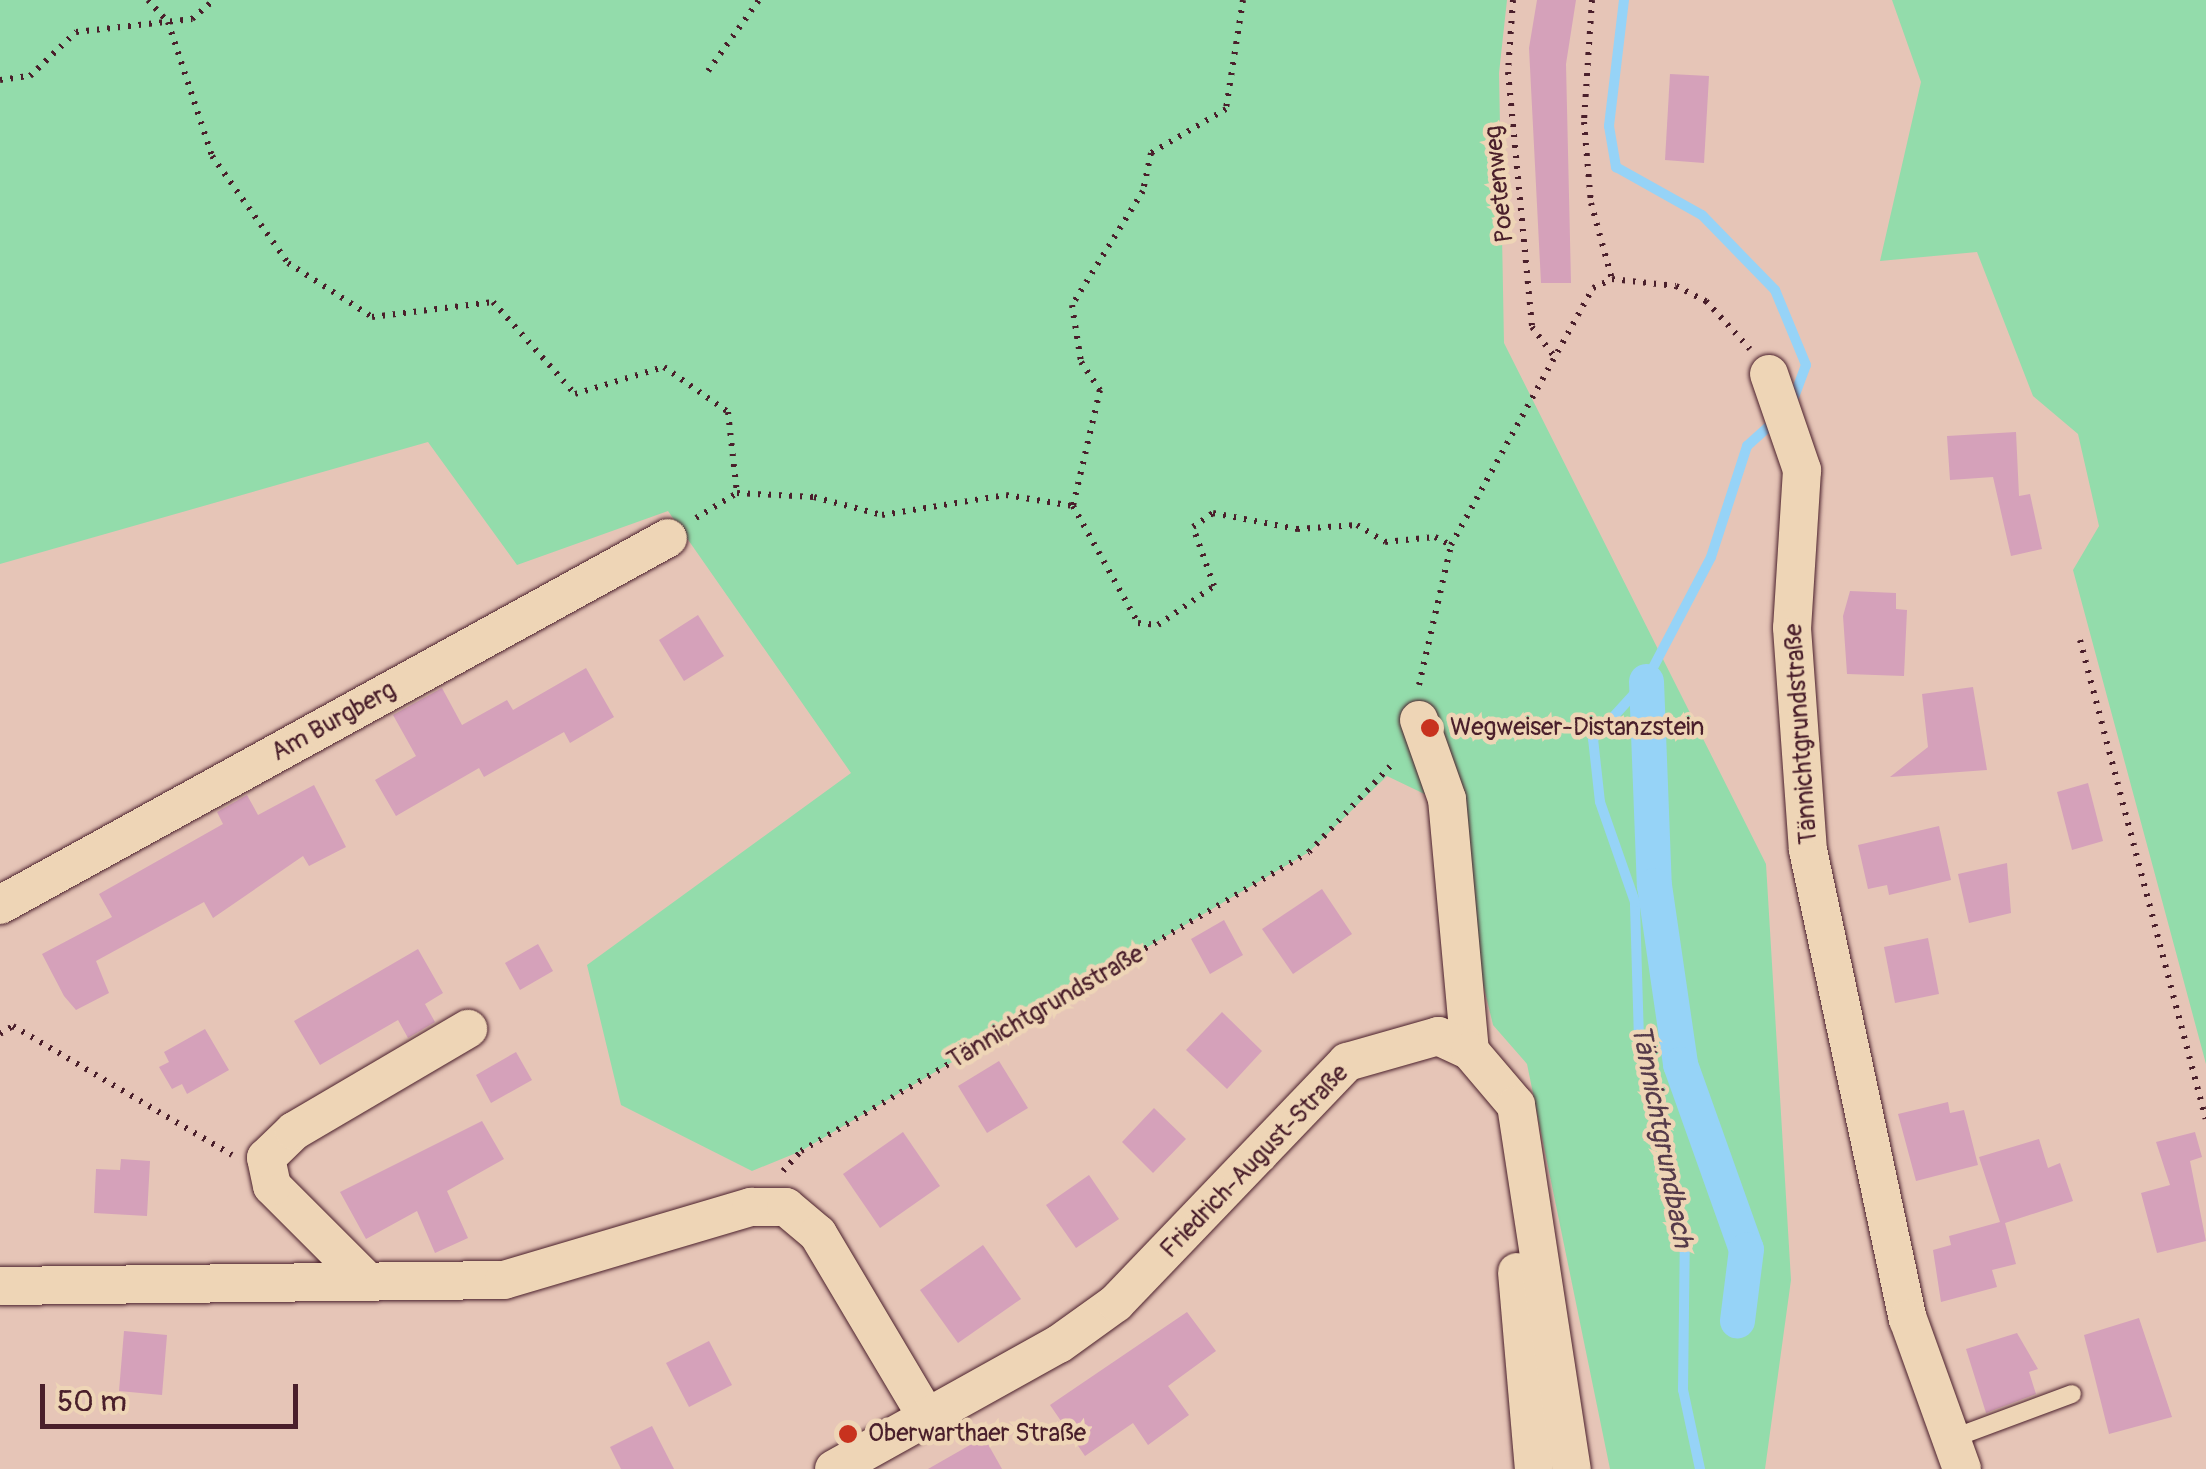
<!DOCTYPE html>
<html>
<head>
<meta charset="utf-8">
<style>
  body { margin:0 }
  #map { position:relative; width:2206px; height:1469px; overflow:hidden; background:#e6c5b7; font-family:Pangolin,sans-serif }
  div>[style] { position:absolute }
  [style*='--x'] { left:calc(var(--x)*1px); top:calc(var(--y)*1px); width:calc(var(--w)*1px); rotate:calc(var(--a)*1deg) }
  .green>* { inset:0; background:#93dcab }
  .stream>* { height:10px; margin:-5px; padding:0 5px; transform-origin:5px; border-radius:5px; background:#96d3f7 }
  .canal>* { height:35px; margin:-17.5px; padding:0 17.5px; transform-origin:17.5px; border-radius:17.5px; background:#96d3f7 }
  .building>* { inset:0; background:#d5a1ba }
  .path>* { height:6px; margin-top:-3px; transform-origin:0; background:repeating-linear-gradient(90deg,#4a1f2b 0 2.5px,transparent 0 10.5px) }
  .roads { filter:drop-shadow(0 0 2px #4a1f2b) drop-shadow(0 0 2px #4a1f2b) }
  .service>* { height:18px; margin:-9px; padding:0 9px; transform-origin:9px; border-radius:9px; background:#eed5b6 }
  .minor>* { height:38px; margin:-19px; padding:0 19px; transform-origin:19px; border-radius:19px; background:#eed5b6 }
  .dots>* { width:28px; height:28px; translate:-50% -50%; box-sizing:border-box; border:5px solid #eed5b6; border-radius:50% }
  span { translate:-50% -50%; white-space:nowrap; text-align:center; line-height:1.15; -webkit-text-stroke:9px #eed5b6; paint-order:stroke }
  .street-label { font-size:25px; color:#4a1f2b }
  .poi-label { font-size:25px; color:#4a1f2b }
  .left { translate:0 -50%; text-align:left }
  .water-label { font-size:28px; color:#553a4a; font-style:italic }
  .scale { position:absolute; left:40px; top:1384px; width:258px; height:45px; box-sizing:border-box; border:5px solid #4a1f2b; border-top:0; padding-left:12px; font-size:30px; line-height:35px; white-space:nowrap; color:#4a1f2b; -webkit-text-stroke:8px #eed5b6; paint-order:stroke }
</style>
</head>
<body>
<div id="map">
  <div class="green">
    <div style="clip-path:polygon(0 0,1507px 0,1499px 73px,1504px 343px,1766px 864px,1791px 1280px,1765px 1469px,1610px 1469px,1527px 1064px,1493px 1025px,1439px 801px,1387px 776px,1309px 852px,801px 1151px,752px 1171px,621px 1105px,587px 965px,851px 773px,668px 511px,517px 565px,428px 442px,0 564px)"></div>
    <div style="clip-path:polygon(1892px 0,2206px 0,2206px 1064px,2073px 570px,2099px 526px,2078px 434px,2033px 396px,1977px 252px,1880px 261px,1921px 82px)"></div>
  </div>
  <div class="stream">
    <div style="--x:1624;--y:0;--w:127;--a:96.8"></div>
    <div style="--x:1609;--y:126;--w:42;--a:80.3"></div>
    <div style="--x:1616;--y:167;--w:98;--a:29.2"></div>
    <div style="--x:1702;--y:215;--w:105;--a:45.8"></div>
    <div style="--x:1775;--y:290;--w:81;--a:67.5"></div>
    <div style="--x:1806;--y:365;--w:46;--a:110.4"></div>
    <div style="--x:1700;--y:1469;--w:81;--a:-102.1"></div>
    <div style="--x:1683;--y:1390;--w:154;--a:-89.3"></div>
    <div style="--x:1685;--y:1236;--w:201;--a:-103.2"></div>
    <div style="--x:1639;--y:1040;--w:138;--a:-91.7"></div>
    <div style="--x:1635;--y:902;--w:106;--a:-109.3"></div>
    <div style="--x:1600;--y:802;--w:63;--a:-96.3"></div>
    <div style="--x:1593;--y:739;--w:79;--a:-47.6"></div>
    <div style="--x:1646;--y:681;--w:140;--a:-62.3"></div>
    <div style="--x:1711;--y:557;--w:117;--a:-72"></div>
    <div style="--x:1747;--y:446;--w:40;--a:-42"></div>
  </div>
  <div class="canal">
    <div style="--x:1646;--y:681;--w:204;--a:87.8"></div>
    <div style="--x:1654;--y:885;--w:181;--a:81.7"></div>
    <div style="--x:1680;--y:1064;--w:196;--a:70.4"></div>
    <div style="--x:1746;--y:1249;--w:72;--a:97.2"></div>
  </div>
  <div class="building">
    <div style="clip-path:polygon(1537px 0,1576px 0,1566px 64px,1571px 283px,1541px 283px,1529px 48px)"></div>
    <div style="clip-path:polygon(1670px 74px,1709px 76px,1704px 163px,1665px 160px)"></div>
    <div style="clip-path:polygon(2016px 432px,2019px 496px,2030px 494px,2042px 549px,2011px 556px,1993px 477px,1950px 480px,1947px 436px)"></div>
    <div style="clip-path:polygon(1850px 591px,1896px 593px,1896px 609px,1907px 610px,1904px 676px,1847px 674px,1843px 616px)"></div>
    <div style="clip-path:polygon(698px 615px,724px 656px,684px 681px,659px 640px)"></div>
    <div style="clip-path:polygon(586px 668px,614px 717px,570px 743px,564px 732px,484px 777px,479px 768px,396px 816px,375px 780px,416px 756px,393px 715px,442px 688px,462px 725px,507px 700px,513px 710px)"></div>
    <div style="clip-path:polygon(1973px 687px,1987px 770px,1890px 777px,1928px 747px,1922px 694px)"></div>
    <div style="clip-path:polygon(2088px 783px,2103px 841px,2072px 850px,2057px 792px)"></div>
    <div style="clip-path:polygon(314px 785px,346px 847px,309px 866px,303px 856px,213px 918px,204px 902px,96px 961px,109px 993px,76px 1010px,64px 996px,42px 954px,112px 917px,99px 894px,223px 824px,217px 812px,247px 795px,258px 815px)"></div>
    <div style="clip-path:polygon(1939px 826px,1951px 880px,1889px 895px,1887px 885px,1868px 889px,1858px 845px)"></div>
    <div style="clip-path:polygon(2007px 863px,2011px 913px,1969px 923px,1958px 874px)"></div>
    <div style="clip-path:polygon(1322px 889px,1352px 934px,1293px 974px,1262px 929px)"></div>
    <div style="clip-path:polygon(1224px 920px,1243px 955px,1210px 974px,1191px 939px)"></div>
    <div style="clip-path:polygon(1928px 938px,1939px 994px,1895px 1003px,1884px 947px)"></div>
    <div style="clip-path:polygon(538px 944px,553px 971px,520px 990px,505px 963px)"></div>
    <div style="clip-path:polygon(418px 949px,443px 993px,425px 1004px,435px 1022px,408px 1038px,398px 1020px,320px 1065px,294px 1021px)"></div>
    <div style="clip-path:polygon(1222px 1012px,1262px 1051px,1227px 1089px,1186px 1050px)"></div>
    <div style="clip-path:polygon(205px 1029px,229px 1070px,187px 1094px,182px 1084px,172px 1089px,159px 1067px,169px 1062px,164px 1052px)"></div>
    <div style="clip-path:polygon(516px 1052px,532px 1080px,491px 1103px,476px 1075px)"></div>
    <div style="clip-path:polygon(999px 1061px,1028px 1108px,987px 1133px,958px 1086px)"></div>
    <div style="clip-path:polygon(1948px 1102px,1950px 1113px,1964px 1110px,1978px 1165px,1916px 1181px,1898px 1114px)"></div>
    <div style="clip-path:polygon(1154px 1108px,1186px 1139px,1153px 1173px,1122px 1142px)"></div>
    <div style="clip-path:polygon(482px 1121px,504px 1159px,447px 1191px,468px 1238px,435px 1253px,417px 1211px,366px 1239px,340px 1192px)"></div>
    <div style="clip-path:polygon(903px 1132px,940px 1186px,880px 1228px,843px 1174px)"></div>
    <div style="clip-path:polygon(2195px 1132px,2202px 1157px,2190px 1161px,2206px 1241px,2157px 1253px,2141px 1193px,2170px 1185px,2156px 1142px)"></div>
    <div style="clip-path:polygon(2039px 1139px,2048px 1168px,2060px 1163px,2073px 1201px,2005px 1223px,2016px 1264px,1992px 1270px,1997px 1287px,1941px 1302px,1933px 1250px,1951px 1245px,1949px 1236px,2000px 1222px,1979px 1157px)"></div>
    <div style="clip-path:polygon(121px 1159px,150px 1161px,147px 1216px,94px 1213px,96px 1169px,120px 1170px)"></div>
    <div style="clip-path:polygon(1089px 1175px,1119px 1219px,1076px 1248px,1046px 1205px)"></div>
    <div style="clip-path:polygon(983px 1245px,1021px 1299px,958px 1343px,920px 1290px)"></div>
    <div style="clip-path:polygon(1187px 1312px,1216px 1351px,1168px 1386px,1189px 1415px,1148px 1445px,1133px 1423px,1085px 1456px,1050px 1405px)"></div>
    <div style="clip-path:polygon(2139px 1318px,2172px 1417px,2109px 1434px,2084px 1335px)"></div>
    <div style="clip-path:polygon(124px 1331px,167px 1335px,162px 1395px,119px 1391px)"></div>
    <div style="clip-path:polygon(2017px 1333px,2038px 1369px,2029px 1372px,2036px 1394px,1986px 1413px,1966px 1349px)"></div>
    <div style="clip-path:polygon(709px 1341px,732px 1385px,689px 1407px,666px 1363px)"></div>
    <div style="clip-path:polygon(652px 1426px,674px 1469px,621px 1469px,610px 1447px)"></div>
    <div style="clip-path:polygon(984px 1437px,1002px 1469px,928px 1469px)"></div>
  </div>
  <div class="path">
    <div style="--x:148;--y:0;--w:30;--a:48"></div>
    <div style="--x:168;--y:22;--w:141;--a:71.8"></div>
    <div style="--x:212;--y:156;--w:131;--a:54.6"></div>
    <div style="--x:288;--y:263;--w:100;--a:32.7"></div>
    <div style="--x:372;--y:317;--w:122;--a:-7.1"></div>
    <div style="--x:493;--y:302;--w:123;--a:48.3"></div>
    <div style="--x:575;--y:394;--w:93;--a:-16.9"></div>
    <div style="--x:664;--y:367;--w:78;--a:35.1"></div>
    <div style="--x:728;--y:412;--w:81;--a:83.7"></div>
    <div style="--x:1243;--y:0;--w:110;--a:98.9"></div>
    <div style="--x:1226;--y:109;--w:87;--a:149.6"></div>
    <div style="--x:1151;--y:153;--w:39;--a:102"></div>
    <div style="--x:1143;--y:191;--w:134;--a:121.9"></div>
    <div style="--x:1072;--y:305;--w:58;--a:81"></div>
    <div style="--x:1081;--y:362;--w:34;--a:56"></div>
    <div style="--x:1100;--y:390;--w:119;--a:103.1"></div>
    <div style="--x:1073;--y:506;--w:134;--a:60.9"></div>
    <div style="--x:1138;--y:623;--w:20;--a:6"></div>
    <div style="--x:1158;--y:625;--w:68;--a:-34.9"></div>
    <div style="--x:1214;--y:586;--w:63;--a:-109.6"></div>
    <div style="--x:1193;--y:527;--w:24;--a:-35"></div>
    <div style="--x:1213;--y:513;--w:86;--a:10.8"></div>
    <div style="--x:1297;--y:529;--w:60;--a:-3.8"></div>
    <div style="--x:1357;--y:525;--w:33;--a:31"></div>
    <div style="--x:1385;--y:542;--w:50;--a:-5.7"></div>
    <div style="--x:1435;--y:537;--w:18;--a:27"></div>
    <div style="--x:1513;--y:0;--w:72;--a:94"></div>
    <div style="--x:1508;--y:72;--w:256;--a:84.6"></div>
    <div style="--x:1532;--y:327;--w:36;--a:53"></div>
    <div style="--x:1592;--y:0;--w:122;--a:93.8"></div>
    <div style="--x:1584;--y:122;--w:81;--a:85.1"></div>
    <div style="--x:1591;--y:203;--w:79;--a:74.6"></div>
    <div style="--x:708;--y:71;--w:87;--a:-54.3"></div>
    <div style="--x:0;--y:80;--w:30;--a:-8"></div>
    <div style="--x:30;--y:76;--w:64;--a:-43.7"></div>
    <div style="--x:76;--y:32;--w:117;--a:-6.4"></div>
    <div style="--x:192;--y:19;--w:29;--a:-41"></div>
    <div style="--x:696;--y:518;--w:48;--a:-31.4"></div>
    <div style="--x:737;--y:493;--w:77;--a:3"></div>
    <div style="--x:814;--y:497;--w:70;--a:14.8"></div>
    <div style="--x:882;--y:515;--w:126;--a:-9.2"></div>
    <div style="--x:1006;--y:495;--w:68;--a:9.3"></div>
    <div style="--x:2080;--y:640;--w:495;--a:75.3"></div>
    <div style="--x:1419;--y:685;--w:144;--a:-77.1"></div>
    <div style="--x:1451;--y:545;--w:294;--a:-61.1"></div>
    <div style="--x:1593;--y:288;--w:21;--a:-25"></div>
    <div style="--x:1612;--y:279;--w:64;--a:6.2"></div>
    <div style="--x:1676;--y:286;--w:34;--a:27"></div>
    <div style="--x:1706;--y:301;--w:65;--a:47.5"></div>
    <div style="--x:0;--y:1034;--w:15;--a:-32"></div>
    <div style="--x:13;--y:1026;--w:254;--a:30.5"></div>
    <div style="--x:783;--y:1171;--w:27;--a:-48"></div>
    <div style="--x:801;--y:1151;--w:589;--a:-30.48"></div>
    <div style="--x:1309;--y:852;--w:125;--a:-46.6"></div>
  </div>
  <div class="roads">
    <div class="service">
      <div style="--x:1951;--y:1439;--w:129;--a:-20.4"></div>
    </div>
    <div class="minor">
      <div style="--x:1769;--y:374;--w:102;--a:71"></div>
      <div style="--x:1802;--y:470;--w:158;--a:93.6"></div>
      <div style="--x:1792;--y:628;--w:223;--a:85.9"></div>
      <div style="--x:1808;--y:850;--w:480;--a:78"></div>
      <div style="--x:1908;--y:1319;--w:159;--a:70.2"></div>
      <div style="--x:1419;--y:720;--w:84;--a:70.5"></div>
      <div style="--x:1447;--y:799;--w:253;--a:84.8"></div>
      <div style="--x:0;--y:905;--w:762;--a:-28.78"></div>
      <div style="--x:1517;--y:1272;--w:198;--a:85.1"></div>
      <div style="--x:367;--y:1281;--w:134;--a:-135"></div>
      <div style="--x:272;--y:1186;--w:29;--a:-102"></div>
      <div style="--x:266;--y:1158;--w:39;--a:-44"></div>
      <div style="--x:294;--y:1131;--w:202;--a:-30.4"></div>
      <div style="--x:0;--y:1286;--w:504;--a:-0.68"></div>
      <div style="--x:504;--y:1280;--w:258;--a:-16.5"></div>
      <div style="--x:751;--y:1207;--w:35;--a:0"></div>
      <div style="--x:786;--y:1207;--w:42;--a:40.2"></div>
      <div style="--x:818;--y:1234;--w:215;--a:59.3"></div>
      <div style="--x:834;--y:1469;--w:257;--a:-29.1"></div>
      <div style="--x:1059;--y:1344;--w:70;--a:-35.7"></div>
      <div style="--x:1116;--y:1303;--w:334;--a:-46.2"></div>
      <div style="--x:1347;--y:1062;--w:95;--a:-15.9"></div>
      <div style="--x:1438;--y:1036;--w:35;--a:25"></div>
      <div style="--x:1470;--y:1051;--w:71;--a:49.6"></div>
      <div style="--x:1516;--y:1105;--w:368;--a:81.3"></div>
    </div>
  </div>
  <div class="dots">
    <div style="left:1430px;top:728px;background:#c8321e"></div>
    <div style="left:848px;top:1434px;background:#c8321e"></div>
  </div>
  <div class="street-label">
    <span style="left:1500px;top:184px;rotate:-96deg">Poetenweg</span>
    <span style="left:334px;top:722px;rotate:-29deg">Am Burgberg</span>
    <span style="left:1802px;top:734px;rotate:-94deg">Tännichtgrundstraße</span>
    <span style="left:1046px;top:1008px;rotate:-30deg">Tännichtgrundstraße</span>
    <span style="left:1255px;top:1162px;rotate:-46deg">Friedrich-August-Straße</span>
  </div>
  <div class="poi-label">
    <span class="left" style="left:1450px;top:728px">Wegweiser-Distanzstein</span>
    <span class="left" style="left:868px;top:1434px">Oberwarthaer Straße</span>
  </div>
  <div class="water-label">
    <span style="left:1661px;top:1136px;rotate:79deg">Tännichtgrundbach</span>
  </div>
  <div class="scale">50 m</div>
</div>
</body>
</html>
